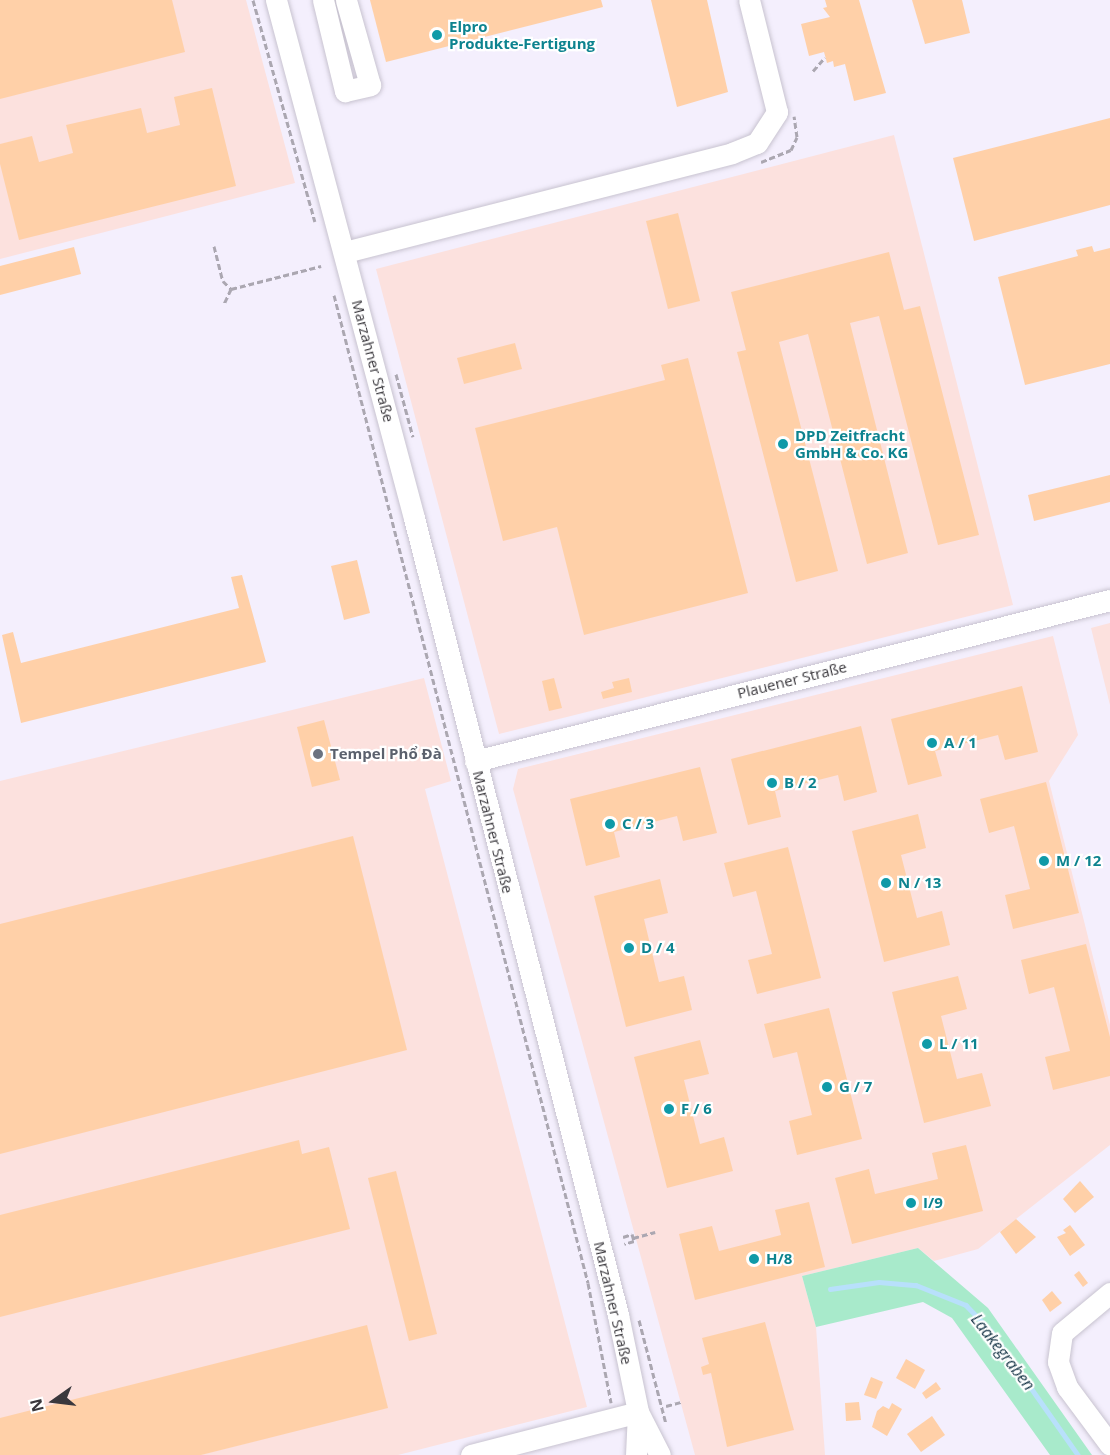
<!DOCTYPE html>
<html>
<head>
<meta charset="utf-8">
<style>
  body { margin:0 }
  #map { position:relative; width:1110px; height:1455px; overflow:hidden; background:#f4effd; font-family:"Open Sans",sans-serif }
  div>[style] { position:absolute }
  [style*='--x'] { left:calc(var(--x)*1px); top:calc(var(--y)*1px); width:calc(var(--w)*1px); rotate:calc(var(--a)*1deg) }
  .commercial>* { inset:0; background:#fce1de }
  .green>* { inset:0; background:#a8eacb }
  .stream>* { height:4.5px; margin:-2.25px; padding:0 2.25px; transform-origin:2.25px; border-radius:2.25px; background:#b8e0fb }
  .building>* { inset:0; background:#ffd0a8 }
  .path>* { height:3px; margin-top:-1.5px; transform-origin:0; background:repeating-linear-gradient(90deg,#aba7b1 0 6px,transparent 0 9px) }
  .roads { filter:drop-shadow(0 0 2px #c8c3d0) drop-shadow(0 0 2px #c8c3d0) }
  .minor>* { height:21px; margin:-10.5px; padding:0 10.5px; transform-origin:10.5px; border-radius:10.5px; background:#fff }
  .dots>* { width:16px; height:16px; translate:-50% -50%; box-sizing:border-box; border:3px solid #fff; border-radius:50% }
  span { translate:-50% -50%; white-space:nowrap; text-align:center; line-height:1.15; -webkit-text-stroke:4.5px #fff; paint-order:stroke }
  .culture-label { font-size:15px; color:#0d838f; font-weight:700 }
  .left { translate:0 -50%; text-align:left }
  .street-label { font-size:15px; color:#3a383d }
  .worship-label { font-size:15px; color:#5b616d; font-weight:700 }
  .water-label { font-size:16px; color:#133244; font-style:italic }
  .north { position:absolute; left:24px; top:1371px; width:60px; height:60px; -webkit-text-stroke:4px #fff; paint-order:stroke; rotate:256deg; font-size:16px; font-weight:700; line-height:24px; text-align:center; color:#3a383d }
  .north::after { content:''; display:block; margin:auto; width:21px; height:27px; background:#3a383d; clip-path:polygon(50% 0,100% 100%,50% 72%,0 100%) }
</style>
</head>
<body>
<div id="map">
  <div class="commercial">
    <div style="clip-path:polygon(0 0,246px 0,295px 183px,0 259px)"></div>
    <div style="clip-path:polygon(894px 135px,1013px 605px,499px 734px,376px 269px)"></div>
    <div style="clip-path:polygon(1110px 623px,1110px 705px,1091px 628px)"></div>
    <div style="clip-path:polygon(1053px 636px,1078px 735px,1049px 781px,1110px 1025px,1110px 1145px,978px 1249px,934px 1261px,918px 1248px,802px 1276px,816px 1327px,825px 1455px,695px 1455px,513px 789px,518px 769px)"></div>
    <div style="clip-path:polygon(424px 678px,451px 781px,425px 789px,587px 1407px,398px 1455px,0 1455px,0 781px)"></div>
  </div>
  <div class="green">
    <div style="clip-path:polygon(918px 1248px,988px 1308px,1092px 1455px,1050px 1455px,952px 1318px,923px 1302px,816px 1327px,802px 1276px)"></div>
  </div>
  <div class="stream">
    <div style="--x:830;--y:1289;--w:49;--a:-8.1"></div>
    <div style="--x:879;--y:1282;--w:37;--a:5"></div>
    <div style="--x:916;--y:1285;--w:54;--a:21.8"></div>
    <div style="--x:966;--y:1305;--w:36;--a:46"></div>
    <div style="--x:991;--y:1331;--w:151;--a:54.9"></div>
  </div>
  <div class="building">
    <div style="clip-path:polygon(0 0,172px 0,185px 52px,0 99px)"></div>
    <div style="clip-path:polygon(370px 0,601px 0,603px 7px,386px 62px)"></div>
    <div style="clip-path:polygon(651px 0,707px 0,728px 92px,677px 107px)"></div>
    <div style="clip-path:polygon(825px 0,859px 0,886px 93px,854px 101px,845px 64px,834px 67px,833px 61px,827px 63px,824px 52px,809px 56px,801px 24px,830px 17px,823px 8px,827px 7px)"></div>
    <div style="clip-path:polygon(912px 0,962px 0,970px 33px,925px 44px)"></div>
    <div style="clip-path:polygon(212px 88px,236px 186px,19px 240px,0 164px,0 144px,32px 136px,39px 162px,73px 153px,66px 125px,141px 108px,147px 133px,180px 125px,174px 97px)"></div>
    <div style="clip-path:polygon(1110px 118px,1110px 205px,974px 241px,953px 158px)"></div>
    <div style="clip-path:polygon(678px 213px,700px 301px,668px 309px,646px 221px)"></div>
    <div style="clip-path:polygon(1092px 246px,1094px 252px,1110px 248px,1110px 364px,1025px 385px,998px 277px,1078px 256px,1076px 250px)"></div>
    <div style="clip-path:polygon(74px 247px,81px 274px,0 295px,0 266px)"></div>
    <div style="clip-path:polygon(889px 252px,904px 310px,920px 306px,979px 535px,938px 545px,879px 316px,850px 323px,908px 553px,867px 564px,808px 334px,779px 342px,838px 571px,796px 582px,737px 352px,746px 350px,731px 292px)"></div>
    <div style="clip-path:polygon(515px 343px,522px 369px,464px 384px,457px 358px)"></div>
    <div style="clip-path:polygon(688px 358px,748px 593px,584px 635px,557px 527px,503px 541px,475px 428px,665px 380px,661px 365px)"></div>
    <div style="clip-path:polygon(1110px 475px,1110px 502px,1034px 521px,1028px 495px)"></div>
    <div style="clip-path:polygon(357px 560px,370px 613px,344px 620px,331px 566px)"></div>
    <div style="clip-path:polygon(242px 575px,266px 662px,21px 723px,2px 635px,13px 632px,21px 663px,239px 608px,231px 577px)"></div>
    <div style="clip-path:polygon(554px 678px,562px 708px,549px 711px,542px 681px)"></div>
    <div style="clip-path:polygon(629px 678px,632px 692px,603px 699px,601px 692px,614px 688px,612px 682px)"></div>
    <div style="clip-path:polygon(1022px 686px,1038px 752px,1005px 760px,998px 735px,935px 751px,942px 776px,908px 785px,891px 719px)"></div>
    <div style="clip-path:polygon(324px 720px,340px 780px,312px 787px,297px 727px)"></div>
    <div style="clip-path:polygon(861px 726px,877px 792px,844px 801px,838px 775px,775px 791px,781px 817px,748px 825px,731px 759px)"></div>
    <div style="clip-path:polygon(700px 767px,717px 833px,683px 841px,677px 816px,614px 832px,620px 857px,586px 866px,570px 799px)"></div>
    <div style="clip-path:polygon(1046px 782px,1079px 913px,1013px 929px,1005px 895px,1030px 889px,1014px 826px,989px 833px,980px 799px)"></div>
    <div style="clip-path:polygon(918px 814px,926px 848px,901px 855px,917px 918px,942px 911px,950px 945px,884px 962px,852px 831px)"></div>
    <div style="clip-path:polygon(353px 836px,407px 1050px,0 1154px,0 924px)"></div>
    <div style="clip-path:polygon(788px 847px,821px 978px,757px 994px,748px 960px,772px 954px,756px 891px,733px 897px,724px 863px)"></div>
    <div style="clip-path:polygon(660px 879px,668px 913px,644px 919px,659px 982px,684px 976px,692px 1010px,626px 1027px,594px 896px)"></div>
    <div style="clip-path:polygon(1086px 944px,1110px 1037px,1110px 1076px,1053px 1090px,1045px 1057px,1070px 1051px,1054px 987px,1029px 994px,1021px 960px)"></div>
    <div style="clip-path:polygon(958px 976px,967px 1009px,941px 1016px,957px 1079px,982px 1073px,991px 1106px,924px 1123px,892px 992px)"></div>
    <div style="clip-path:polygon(829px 1008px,862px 1139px,797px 1155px,789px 1121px,812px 1115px,797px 1052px,773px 1058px,764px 1024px)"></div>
    <div style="clip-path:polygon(700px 1040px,709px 1074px,684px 1080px,700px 1144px,724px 1137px,733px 1171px,667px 1188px,634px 1057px)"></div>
    <div style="clip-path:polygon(299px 1140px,302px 1154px,329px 1147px,350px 1229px,0 1317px,0 1215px)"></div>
    <div style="clip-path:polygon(966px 1145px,983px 1211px,852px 1244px,835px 1178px,869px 1169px,875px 1194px,938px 1179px,932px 1153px)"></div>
    <div style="clip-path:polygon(396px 1171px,437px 1334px,409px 1341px,368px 1178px)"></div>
    <div style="clip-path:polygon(1080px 1181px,1094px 1197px,1075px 1213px,1063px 1199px)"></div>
    <div style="clip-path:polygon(809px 1202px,825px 1267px,695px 1300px,679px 1234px,712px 1226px,719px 1251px,781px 1235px,775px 1210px)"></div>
    <div style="clip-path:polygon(1016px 1219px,1036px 1237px,1016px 1254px,1000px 1232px)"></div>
    <div style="clip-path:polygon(1070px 1225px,1085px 1245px,1070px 1256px,1057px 1237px,1066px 1233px,1063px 1230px)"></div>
    <div style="clip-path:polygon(1079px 1271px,1088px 1283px,1083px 1287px,1074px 1275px)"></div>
    <div style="clip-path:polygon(1052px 1291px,1062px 1303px,1050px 1312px,1042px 1300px)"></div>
    <div style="clip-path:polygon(765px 1322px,794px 1430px,727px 1447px,711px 1373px,703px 1375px,701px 1367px,709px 1364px,702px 1338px)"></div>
    <div style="clip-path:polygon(367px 1325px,388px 1408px,201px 1455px,0 1455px,0 1418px)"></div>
    <div style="clip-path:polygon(906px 1359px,925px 1370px,915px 1389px,896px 1378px)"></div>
    <div style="clip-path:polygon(871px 1377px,883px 1382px,876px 1399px,864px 1395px)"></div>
    <div style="clip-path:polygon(936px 1382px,941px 1389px,926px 1399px,922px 1393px)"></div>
    <div style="clip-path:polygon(859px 1402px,861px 1420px,846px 1421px,845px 1403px)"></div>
    <div style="clip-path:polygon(892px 1403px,902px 1409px,887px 1436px,872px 1427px,877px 1411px,883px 1406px,889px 1409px)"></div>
    <div style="clip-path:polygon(932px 1416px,945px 1435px,921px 1452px,907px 1434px)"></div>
  </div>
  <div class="path">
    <div style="--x:253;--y:0;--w:230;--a:74.4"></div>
    <div style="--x:813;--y:71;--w:18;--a:-49"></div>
    <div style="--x:761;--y:162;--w:32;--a:-22"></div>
    <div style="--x:791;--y:150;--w:14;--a:-65"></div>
    <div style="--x:797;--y:137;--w:21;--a:-98"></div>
    <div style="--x:214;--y:246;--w:36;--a:76"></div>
    <div style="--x:223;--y:281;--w:11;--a:45"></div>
    <div style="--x:231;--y:289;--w:17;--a:115"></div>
    <div style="--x:231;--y:289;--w:93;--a:-14.3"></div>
    <div style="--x:334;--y:295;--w:1020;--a:75.58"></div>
    <div style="--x:588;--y:1283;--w:122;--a:79.1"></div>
    <div style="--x:396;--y:374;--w:65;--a:74.9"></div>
    <div style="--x:623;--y:1237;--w:9;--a:-18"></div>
    <div style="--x:632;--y:1234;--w:7;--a:74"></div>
    <div style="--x:634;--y:1241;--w:10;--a:163"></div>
    <div style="--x:633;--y:1238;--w:23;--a:-15"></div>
    <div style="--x:639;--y:1320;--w:107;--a:75.4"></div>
    <div style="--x:666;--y:1406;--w:16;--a:-15"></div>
  </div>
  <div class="roads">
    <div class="minor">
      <div style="--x:276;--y:0;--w:536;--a:75.08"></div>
      <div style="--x:414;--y:518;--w:823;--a:75.64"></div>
      <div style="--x:618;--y:1315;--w:99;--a:78.3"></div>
      <div style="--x:638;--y:1412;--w:48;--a:62.9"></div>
      <div style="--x:323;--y:0;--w:94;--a:76.4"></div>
      <div style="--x:345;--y:91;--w:26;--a:-13"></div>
      <div style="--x:370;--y:85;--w:88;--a:-105.8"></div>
      <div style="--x:345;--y:252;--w:399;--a:-14.3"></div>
      <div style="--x:732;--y:153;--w:27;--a:-22"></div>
      <div style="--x:757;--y:143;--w:37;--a:-57"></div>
      <div style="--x:777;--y:112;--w:115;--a:-104"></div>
      <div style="--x:475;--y:761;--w:655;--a:-14.23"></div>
      <div style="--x:1110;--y:1293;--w:62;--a:140.2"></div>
      <div style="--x:1062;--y:1333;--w:29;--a:98"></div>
      <div style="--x:1058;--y:1362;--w:27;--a:70"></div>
      <div style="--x:1067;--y:1387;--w:72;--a:53.4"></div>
      <div style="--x:471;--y:1455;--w:172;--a:-14.4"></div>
      <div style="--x:636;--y:1455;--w:43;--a:-87.3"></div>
    </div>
  </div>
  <div class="dots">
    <div style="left:437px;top:35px;background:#0f9aa8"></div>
    <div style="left:783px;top:444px;background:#0f9aa8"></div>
    <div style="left:932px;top:743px;background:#0f9aa8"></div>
    <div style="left:318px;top:754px;background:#6b7280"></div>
    <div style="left:772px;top:783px;background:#0f9aa8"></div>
    <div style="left:610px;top:824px;background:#0f9aa8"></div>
    <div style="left:1044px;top:861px;background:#0f9aa8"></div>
    <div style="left:886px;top:883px;background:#0f9aa8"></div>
    <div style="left:629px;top:948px;background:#0f9aa8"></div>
    <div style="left:927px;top:1044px;background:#0f9aa8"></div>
    <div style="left:827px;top:1087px;background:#0f9aa8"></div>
    <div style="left:669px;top:1109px;background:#0f9aa8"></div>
    <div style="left:911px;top:1203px;background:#0f9aa8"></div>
    <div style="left:754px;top:1259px;background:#0f9aa8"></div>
  </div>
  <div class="culture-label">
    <span class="left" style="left:449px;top:35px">Elpro<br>Produkte-Fertigung</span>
    <span class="left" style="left:795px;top:444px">DPD Zeitfracht<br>GmbH &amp; Co. KG</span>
    <span class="left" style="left:944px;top:743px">A / 1</span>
    <span class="left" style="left:784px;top:783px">B / 2</span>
    <span class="left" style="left:622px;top:824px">C / 3</span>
    <span class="left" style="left:1056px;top:861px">M / 12</span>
    <span class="left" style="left:898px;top:883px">N / 13</span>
    <span class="left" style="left:641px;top:948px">D / 4</span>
    <span class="left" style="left:939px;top:1044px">L / 11</span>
    <span class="left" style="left:839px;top:1087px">G / 7</span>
    <span class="left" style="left:681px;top:1109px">F / 6</span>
    <span class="left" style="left:923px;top:1203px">I/9</span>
    <span class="left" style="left:766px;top:1259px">H/8</span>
  </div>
  <div class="street-label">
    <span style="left:373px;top:361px;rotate:75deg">Marzahner Straße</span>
    <span style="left:792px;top:680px;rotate:-14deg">Plauener Straße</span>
    <span style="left:493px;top:832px;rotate:76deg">Marzahner Straße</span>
    <span style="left:613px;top:1303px;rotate:77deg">Marzahner Straße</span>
  </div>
  <div class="worship-label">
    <span class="left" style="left:330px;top:754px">Tempel Phổ Đà</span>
  </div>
  <div class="water-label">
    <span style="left:1003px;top:1352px;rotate:52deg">Laakegraben</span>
  </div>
  <div class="north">N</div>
</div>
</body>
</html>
